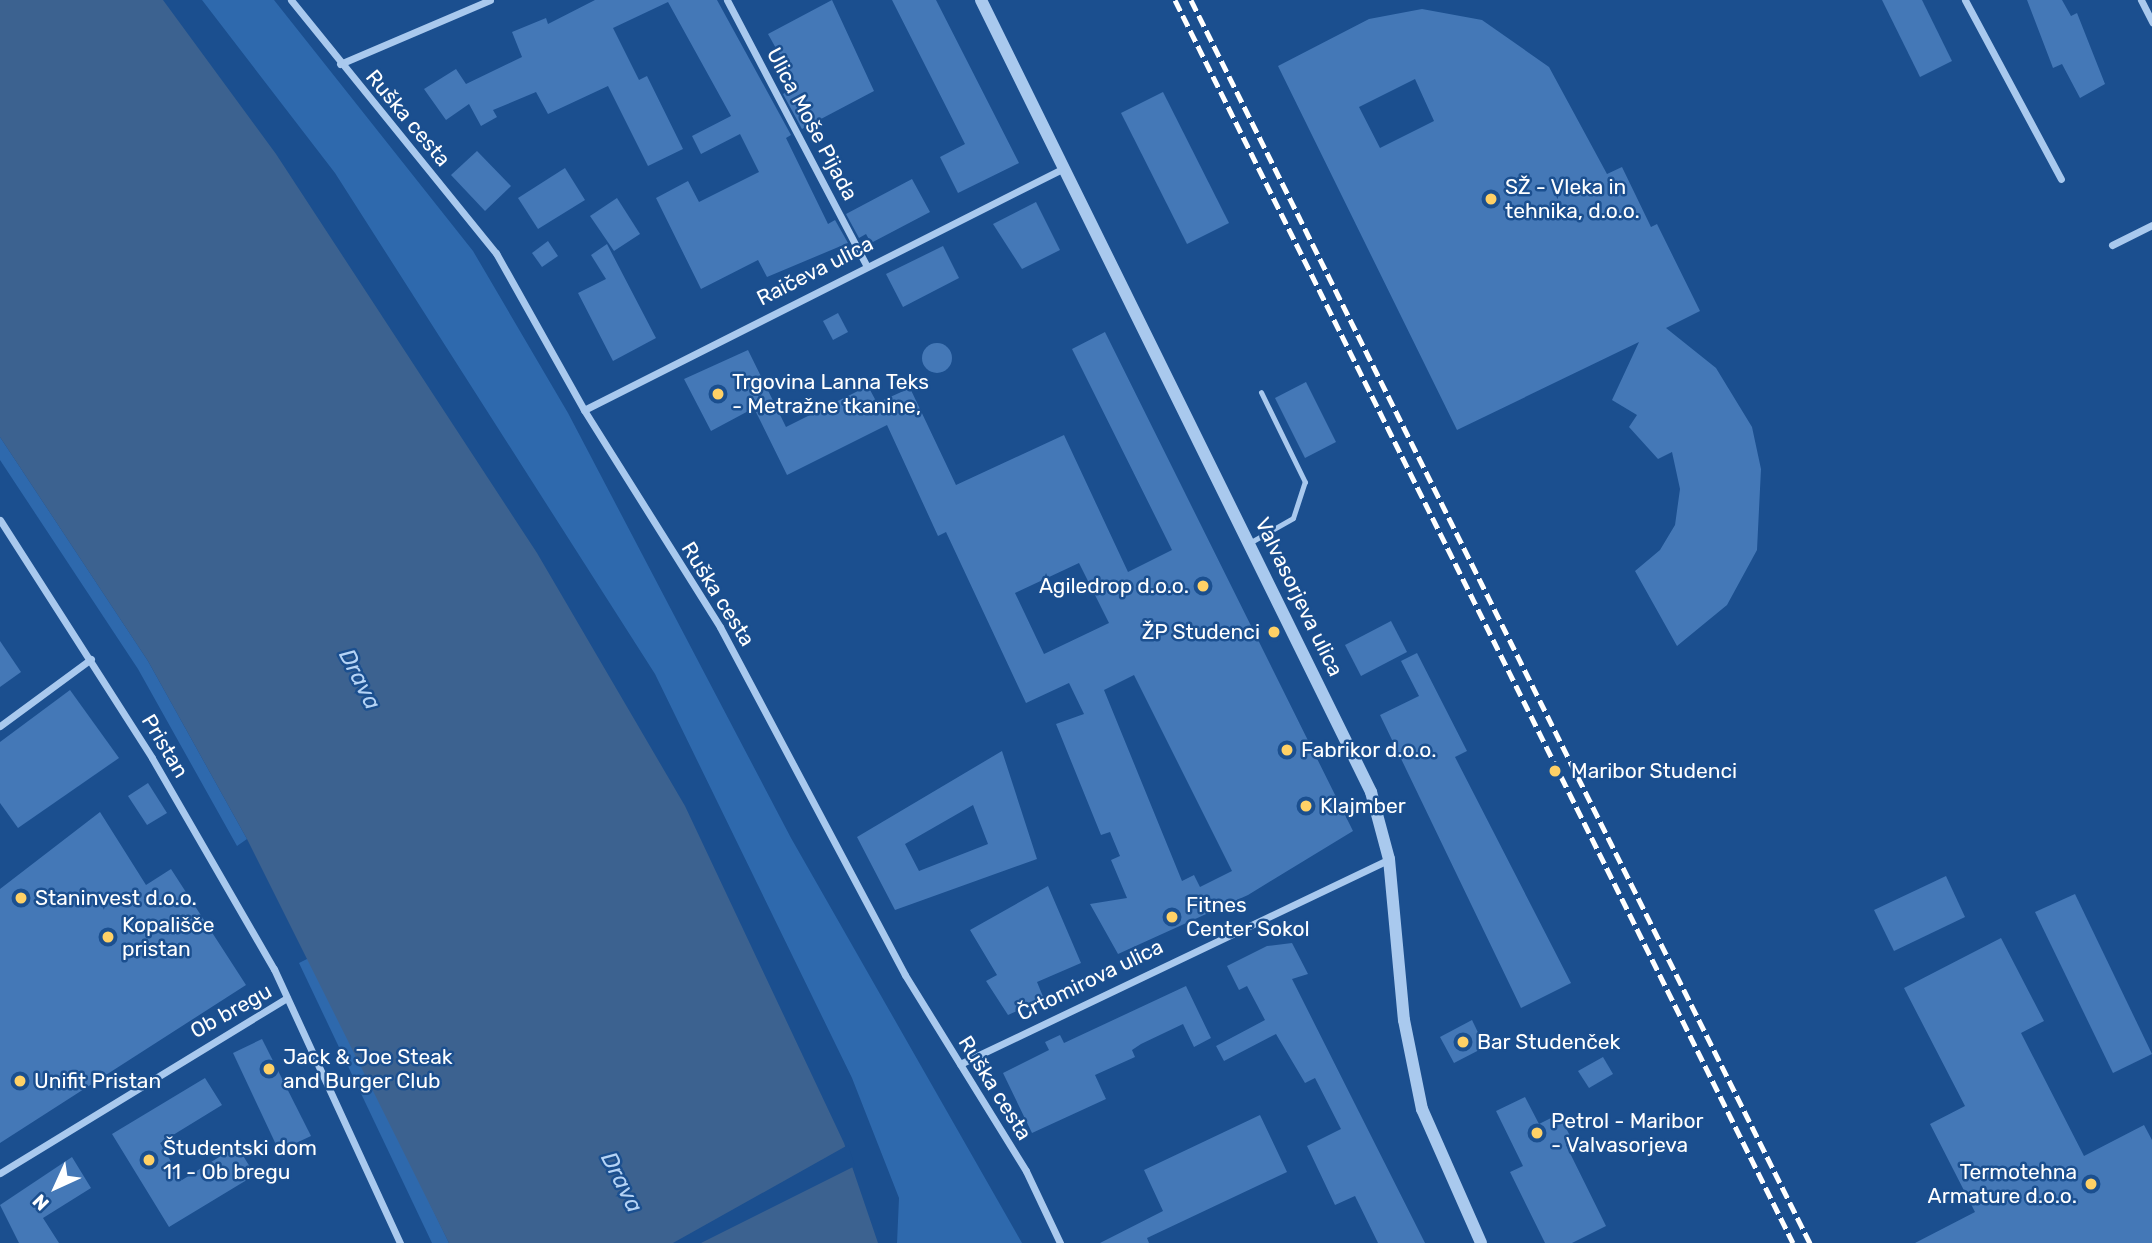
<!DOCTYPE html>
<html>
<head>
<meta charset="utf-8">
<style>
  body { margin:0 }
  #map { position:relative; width:2152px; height:1243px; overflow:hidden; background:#1b4f8f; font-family:Rubik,sans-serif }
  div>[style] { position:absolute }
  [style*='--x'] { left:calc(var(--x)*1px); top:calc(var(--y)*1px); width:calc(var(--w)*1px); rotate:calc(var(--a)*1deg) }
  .green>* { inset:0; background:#2e69ad }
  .water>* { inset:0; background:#3c6290 }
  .pier>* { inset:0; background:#1b4f8f }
  .building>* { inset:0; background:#4478b7 }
  .round { border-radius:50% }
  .service>* { height:5px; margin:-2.5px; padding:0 2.5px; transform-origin:2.5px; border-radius:2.5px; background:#a9c9ee }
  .minor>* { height:7px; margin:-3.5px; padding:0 3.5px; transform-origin:3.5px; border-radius:3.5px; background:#a9c9ee }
  .tertiary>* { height:12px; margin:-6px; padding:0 6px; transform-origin:6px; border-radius:6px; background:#a9c9ee }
  .rail>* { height:5px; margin-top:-2.5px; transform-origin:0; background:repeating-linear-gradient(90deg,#fff 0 12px,transparent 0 17px) }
  .dots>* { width:19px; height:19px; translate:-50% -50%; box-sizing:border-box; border:4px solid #1b4f8f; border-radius:50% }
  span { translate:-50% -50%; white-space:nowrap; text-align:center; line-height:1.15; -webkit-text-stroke:5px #1b4f8f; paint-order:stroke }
  .street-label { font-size:21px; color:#fff }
  .poi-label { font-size:21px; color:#fff }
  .left { translate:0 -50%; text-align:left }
  .right { translate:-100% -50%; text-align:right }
  .water-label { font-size:23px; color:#b5d3f5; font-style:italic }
  .north { position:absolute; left:21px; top:1152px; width:70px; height:70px; -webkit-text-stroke:5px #1b4f8f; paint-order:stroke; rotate:225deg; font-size:19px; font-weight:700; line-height:28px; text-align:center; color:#fff }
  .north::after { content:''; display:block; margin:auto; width:24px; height:32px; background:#fff; clip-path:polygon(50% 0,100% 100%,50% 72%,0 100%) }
</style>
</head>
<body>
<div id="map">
  <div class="green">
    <div style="clip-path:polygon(202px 0,274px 0,473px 251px,568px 413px,791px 838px,1022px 1243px,897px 1243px,899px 1198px,852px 1078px,655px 674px,335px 173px)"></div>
    <div style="clip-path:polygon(0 437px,148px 661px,247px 839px,237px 846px,138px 669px,0 460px)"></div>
    <div style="clip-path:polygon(311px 957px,449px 1243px,432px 1243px,299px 963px)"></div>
  </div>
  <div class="water">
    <div style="clip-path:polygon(0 0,163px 0,276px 154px,537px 553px,685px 806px,844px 1143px,878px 1243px,449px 1243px,247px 839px,148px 661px,0 437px)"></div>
  </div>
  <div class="pier">
    <div style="clip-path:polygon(848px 1145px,855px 1166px,701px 1243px,673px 1243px)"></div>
  </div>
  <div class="building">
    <div style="clip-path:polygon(595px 0,717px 0,791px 135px,786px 138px,828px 224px,835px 220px,848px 243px,767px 277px,758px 260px,701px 289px,656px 198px,688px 181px,699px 202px,759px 172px,740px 134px,701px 154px,692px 136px,731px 116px,668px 2px,613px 28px,639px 80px,647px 76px,683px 149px,648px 166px,608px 86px,548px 114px,536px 92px,493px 110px,497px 117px,481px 126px,469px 104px,446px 120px,424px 89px,456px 69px,466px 84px,522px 57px,512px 32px,546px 18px,548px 24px)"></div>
    <div style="clip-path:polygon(832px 0,874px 91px,802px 129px,783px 94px,797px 86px,768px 34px)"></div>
    <div style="clip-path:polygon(892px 0,936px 0,1019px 163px,958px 193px,940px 157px,965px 144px)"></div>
    <div style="clip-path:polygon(1882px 0,1922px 0,1952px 61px,1920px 77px)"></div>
    <div style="clip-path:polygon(2027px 0,2062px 0,2071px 16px,2077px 13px,2105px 84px,2080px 98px,2062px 64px,2053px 68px)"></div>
    <div style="clip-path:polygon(evenodd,1422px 9px,1482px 20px,1549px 67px,1607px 174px,1622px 167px,1651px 227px,1657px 224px,1700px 311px,1666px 328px,1716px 368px,1752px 427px,1761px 469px,1757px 550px,1727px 605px,1677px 646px,1635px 571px,1660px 550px,1675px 525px,1680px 489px,1672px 452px,1658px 459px,1629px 427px,1637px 415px,1612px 400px,1639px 342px,1457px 430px,1278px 66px,1369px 19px,1422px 9px,1415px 79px,1434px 121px,1380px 148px,1359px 107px,1415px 79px)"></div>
    <div style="clip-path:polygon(1163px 92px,1229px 223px,1187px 244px,1121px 113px)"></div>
    <div style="clip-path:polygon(477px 151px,511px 186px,485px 211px,451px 175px)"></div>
    <div style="clip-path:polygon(565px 168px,585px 200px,538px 229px,518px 198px)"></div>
    <div style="clip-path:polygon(912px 179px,930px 212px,871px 243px,866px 234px,859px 238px,846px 214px)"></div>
    <div style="clip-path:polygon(617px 198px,640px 234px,614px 251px,590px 216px)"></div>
    <div style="clip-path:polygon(1036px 202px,1060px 250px,1022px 269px,993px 224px)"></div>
    <div style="clip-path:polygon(548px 241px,558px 256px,542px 267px,532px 253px)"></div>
    <div style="clip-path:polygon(607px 244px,656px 338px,613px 361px,578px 293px,606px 279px,591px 255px)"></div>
    <div style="clip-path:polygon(943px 246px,959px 278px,903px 307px,886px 274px)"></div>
    <div style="clip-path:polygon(838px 313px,848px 332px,833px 340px,823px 321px)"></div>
    <div style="clip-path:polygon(evenodd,1105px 332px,1353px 831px,1248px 895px,1118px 954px,1090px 904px,1127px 898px,1111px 860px,1120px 856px,1110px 832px,1101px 835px,1056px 724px,1084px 714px,1069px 683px,1026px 703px,946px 532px,938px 536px,887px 425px,787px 475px,754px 408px,711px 431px,684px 379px,748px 350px,786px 427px,868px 386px,877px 403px,910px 388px,956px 485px,1064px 435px,1128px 572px,1172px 550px,1072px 349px,1105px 332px,1079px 563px,1109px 623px,1044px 654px,1015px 593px,1079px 563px,1105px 332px,1134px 675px,1232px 871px,1200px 887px,1194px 875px,1182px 881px,1104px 690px,1134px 675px)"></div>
    <div class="round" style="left:922px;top:343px;width:30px;height:30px"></div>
    <div style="clip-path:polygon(1306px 382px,1336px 442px,1305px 458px,1275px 398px)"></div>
    <div style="clip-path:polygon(1391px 621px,1407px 652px,1361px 676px,1345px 645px)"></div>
    <div style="clip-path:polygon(0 641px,21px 672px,0 687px)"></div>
    <div style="clip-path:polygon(1417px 653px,1467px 751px,1455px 757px,1571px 983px,1521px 1008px,1380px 715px,1419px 696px,1401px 661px)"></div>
    <div style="clip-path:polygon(70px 690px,119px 758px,18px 828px,0 803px,0 742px)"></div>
    <div style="clip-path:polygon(evenodd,1002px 751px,1037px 859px,895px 910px,857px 837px,1002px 751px,973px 805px,988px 844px,919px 871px,905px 844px,973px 805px)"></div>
    <div style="clip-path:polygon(148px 783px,167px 813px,147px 825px,128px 796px)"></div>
    <div style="clip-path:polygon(100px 812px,146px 885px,171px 869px,246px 985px,0 1143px,0 889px)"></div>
    <div style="clip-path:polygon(1946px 876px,1965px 917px,1894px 951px,1874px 910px)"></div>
    <div style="clip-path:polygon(1048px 886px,1081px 963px,1037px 982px,1044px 999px,1008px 1015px,986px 981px,997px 975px,970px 930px)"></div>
    <div style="clip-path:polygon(2075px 894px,2152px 1054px,2113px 1073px,2035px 912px)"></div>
    <div style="clip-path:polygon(2001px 938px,2044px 1021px,2021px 1033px,2084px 1156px,2144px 1125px,2152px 1140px,2152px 1243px,1915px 1243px,1975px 1212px,1930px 1124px,1965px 1106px,1904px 988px)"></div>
    <div style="clip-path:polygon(1292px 943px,1308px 974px,1292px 979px,1425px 1243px,1378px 1243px,1355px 1196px,1335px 1205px,1307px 1146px,1341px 1129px,1315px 1078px,1305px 1083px,1276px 1034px,1224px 1061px,1216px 1046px,1265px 1020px,1247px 986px,1239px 990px,1227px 966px,1267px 946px)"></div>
    <div style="clip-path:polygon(1186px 986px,1211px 1038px,1194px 1047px,1183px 1024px,1141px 1044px,1132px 1050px,1135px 1057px,1095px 1075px,1106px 1099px,1032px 1133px,1003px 1073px,1049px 1050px,1045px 1042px,1060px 1035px,1064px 1043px)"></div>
    <div style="clip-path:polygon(1472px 1020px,1485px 1047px,1454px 1063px,1440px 1037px)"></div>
    <div style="clip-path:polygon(262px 1039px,311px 1136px,279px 1151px,233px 1053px)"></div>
    <div style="clip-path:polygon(1603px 1057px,1613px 1074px,1589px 1088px,1578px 1071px)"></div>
    <div style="clip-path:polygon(205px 1078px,222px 1105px,160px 1143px,182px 1180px,237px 1146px,255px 1175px,169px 1227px,112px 1134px)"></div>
    <div style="clip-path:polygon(1525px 1097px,1539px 1124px,1559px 1114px,1573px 1142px,1566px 1145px,1606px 1226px,1572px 1243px,1545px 1243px,1510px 1172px,1523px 1166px,1496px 1111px)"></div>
    <div style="clip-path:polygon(1260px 1115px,1287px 1172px,1147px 1238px,1149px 1243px,1100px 1243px,1163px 1211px,1144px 1170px)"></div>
    <div style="clip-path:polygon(72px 1157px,91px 1188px,43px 1218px,59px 1243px,19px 1243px,0 1205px)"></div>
  </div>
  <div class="service">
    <div style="--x:1251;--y:542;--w:48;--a:-29.7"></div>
    <div style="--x:1293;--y:518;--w:38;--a:-72"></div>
    <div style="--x:1305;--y:482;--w:100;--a:-116.1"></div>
  </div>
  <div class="minor">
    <div style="--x:291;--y:0;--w:326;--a:51"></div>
    <div style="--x:496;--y:253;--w:180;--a:60.7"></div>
    <div style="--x:584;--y:410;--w:256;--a:57.9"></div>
    <div style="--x:720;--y:627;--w:394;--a:62"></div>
    <div style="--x:905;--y:975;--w:230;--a:58.3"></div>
    <div style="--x:1026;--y:1171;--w:80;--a:64.7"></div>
    <div style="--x:727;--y:0;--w:299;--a:62.3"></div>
    <div style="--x:1965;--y:0;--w:203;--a:61.8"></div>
    <div style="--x:2141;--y:0;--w:25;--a:63"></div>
    <div style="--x:340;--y:64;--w:163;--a:-23.1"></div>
    <div style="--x:2112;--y:245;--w:45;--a:-26.6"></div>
    <div style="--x:584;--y:410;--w:538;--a:-26.76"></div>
    <div style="--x:0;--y:520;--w:282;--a:57.4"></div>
    <div style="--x:152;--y:758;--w:244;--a:60"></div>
    <div style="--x:274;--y:969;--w:302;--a:65.3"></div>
    <div style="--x:0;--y:726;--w:113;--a:-36.4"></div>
    <div style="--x:960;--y:1064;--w:475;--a:-25.5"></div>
    <div style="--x:0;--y:1173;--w:336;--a:-31.4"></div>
  </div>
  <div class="tertiary">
    <div style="--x:981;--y:0;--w:883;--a:63.78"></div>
    <div style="--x:1371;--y:792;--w:69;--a:75"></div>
    <div style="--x:1389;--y:859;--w:162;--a:84.7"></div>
    <div style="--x:1404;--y:1020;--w:91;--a:78.6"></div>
    <div style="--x:1422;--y:1109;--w:146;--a:66.2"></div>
  </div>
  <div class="rail">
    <div style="--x:1175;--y:0;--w:1388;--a:63.56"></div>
    <div style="--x:1191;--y:0;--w:1389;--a:63.53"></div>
  </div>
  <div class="dots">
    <div style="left:1491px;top:199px;background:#ffd166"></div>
    <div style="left:718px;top:394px;background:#ffd166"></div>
    <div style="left:1203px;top:586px;background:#ffd166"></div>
    <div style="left:1274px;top:632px;background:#ffd166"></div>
    <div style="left:1287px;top:750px;background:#ffd166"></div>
    <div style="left:1555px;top:771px;background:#ffd166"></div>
    <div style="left:1306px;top:806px;background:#ffd166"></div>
    <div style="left:21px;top:898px;background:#ffd166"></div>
    <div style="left:1172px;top:917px;background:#ffd166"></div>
    <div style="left:108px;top:937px;background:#ffd166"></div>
    <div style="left:1463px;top:1042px;background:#ffd166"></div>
    <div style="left:269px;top:1069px;background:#ffd166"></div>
    <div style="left:20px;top:1081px;background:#ffd166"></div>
    <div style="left:1537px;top:1133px;background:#ffd166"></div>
    <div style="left:149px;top:1160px;background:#ffd166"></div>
    <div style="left:2091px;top:1184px;background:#ffd166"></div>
  </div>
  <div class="street-label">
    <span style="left:408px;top:118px;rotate:50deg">Ruška cesta</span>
    <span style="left:812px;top:124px;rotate:62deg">Ulica Moše Pijada</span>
    <span style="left:815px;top:271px;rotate:-27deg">Raičeva ulica</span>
    <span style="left:718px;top:594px;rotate:58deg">Ruška cesta</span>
    <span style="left:1299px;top:597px;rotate:64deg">Valvasorjeva ulica</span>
    <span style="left:165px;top:746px;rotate:59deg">Pristan</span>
    <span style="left:1090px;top:980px;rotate:-26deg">Črtomirova ulica</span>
    <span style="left:231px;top:1011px;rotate:-29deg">Ob bregu</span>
    <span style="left:995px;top:1088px;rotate:58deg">Ruška cesta</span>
  </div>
  <div class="poi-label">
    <span class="left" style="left:1505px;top:199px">SŽ - Vleka in<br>tehnika, d.o.o.</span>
    <span class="left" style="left:732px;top:394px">Trgovina Lanna Teks<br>- Metražne tkanine,</span>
    <span class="right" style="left:1189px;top:586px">Agiledrop d.o.o.</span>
    <span class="right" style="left:1260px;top:632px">ŽP Studenci</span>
    <span class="left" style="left:1301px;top:750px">Fabrikor d.o.o.</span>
    <span class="left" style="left:1571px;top:771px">Maribor Studenci</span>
    <span class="left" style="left:1320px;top:806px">Klajmber</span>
    <span class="left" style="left:35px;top:898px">Staninvest d.o.o.</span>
    <span class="left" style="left:1186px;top:917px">Fitnes<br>Center Sokol</span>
    <span class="left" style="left:122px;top:937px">Kopališče<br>pristan</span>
    <span class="left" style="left:1477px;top:1042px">Bar Studenček</span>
    <span class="left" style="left:283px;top:1069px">Jack &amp; Joe Steak<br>and Burger Club</span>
    <span class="left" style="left:34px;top:1081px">Unifit Pristan</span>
    <span class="left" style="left:1551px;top:1133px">Petrol - Maribor<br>- Valvasorjeva</span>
    <span class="left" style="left:163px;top:1160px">Študentski dom<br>11 - Ob bregu</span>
    <span class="right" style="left:2077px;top:1184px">Termotehna<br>Armature d.o.o.</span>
  </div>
  <div class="water-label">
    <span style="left:360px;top:679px;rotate:63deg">Drava</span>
    <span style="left:622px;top:1182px;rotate:63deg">Drava</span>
  </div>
  <div class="north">N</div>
</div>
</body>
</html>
